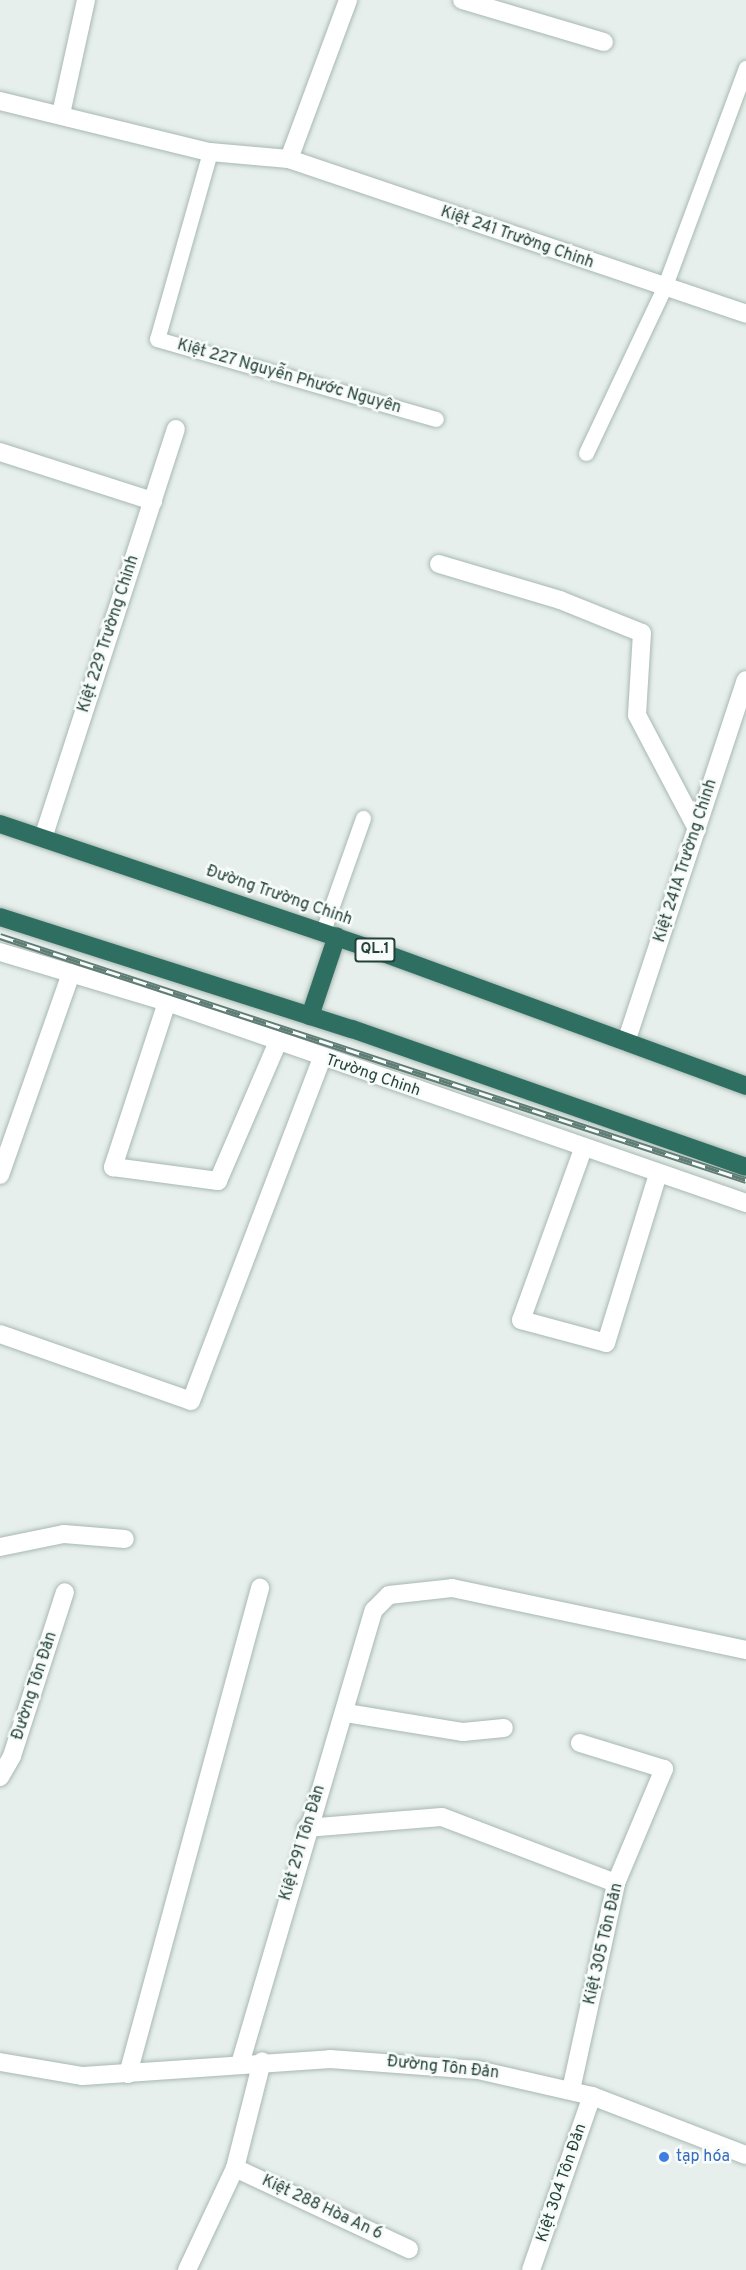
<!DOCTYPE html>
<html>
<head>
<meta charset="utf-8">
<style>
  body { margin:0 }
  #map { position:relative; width:746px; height:2270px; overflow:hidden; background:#e6efeb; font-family:Overpass,sans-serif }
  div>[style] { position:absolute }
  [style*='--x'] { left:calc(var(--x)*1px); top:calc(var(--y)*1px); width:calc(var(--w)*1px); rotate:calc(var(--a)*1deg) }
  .roads { filter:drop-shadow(0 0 2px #a8b8b2) drop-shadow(0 0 2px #a8b8b2) }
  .lane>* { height:15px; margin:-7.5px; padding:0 7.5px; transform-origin:7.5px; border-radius:7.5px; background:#fff }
  .street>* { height:18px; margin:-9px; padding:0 9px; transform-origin:9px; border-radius:9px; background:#fff }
  .secondary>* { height:18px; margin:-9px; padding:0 9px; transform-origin:9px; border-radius:9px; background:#fff }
  .highway>* { height:18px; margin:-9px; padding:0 9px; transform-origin:9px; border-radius:9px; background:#2f6f62 }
  .rail>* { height:7px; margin-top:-3.5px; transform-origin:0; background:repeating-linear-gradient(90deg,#f7fbf9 0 14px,#5f7d75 0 28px); box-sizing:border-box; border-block:2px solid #5f7d75 }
  .dots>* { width:16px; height:16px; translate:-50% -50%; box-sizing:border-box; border:3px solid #f7fbf9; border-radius:50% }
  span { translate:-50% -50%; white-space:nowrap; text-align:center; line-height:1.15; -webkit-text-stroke:5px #f7fbf9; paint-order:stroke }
  .shield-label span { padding:2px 4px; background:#f7fbf9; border:2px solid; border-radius:4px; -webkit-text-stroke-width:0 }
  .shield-label { font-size:15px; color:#24423a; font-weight:700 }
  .street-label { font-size:16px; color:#24423a }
  .shop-label { font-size:16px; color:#366cbe }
  .left { translate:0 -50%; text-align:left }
</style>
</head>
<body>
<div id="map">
  <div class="roads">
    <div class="lane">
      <div style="--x:210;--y:152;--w:194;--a:105.8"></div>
      <div style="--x:157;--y:339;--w:290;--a:16"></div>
      <div style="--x:586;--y:453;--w:183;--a:-64.7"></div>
      <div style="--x:664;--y:288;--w:235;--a:-69.6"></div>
      <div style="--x:323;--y:931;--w:120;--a:-70.5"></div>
    </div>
    <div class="street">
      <div style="--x:462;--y:0;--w:148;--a:16.5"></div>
      <div style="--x:0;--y:101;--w:216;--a:13.7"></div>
      <div style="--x:210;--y:152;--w:79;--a:5.1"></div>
      <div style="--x:289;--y:159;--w:483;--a:18.7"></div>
      <div style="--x:61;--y:114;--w:117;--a:-77.6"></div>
      <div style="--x:289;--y:159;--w:170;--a:-69.6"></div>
      <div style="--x:0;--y:452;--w:161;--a:17.8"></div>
      <div style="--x:439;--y:564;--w:126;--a:16.6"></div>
      <div style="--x:560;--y:600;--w:88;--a:21.9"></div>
      <div style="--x:642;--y:633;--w:82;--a:93.5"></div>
      <div style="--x:637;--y:715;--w:129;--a:62.2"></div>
      <div style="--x:43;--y:838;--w:430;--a:-72"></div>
      <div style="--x:167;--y:1002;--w:174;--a:108.1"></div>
      <div style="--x:113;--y:1167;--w:106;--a:7.6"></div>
      <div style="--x:218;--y:1181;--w:151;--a:-66.7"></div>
      <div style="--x:626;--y:1042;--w:381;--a:-71.7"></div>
      <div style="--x:583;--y:1149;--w:182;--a:109.9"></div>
      <div style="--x:521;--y:1320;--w:88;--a:15.1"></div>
      <div style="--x:606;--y:1343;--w:177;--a:-72.9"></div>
      <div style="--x:0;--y:1175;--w:214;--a:-70.6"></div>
      <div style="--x:0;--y:1334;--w:202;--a:19.3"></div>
      <div style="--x:191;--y:1401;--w:367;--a:-69.1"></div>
      <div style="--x:0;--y:1547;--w:65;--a:-11.5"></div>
      <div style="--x:64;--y:1534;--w:61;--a:4.7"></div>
      <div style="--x:346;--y:1713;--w:119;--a:9.2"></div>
      <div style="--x:463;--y:1732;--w:41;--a:-5.6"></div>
      <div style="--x:0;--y:1777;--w:24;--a:-60"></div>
      <div style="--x:12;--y:1756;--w:172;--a:-72.1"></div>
      <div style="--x:306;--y:1828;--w:136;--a:-4.6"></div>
      <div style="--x:442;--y:1817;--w:186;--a:20.8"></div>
      <div style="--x:240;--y:2064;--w:473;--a:-73.6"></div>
      <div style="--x:374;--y:1610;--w:21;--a:-45"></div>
      <div style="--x:389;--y:1595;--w:63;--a:-6.3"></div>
      <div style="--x:452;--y:1588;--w:300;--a:11.9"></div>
      <div style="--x:128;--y:2074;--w:504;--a:-74.8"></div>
      <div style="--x:571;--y:2090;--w:212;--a:-77.7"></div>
      <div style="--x:616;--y:1883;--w:124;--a:-67.2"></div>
      <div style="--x:664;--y:1769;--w:88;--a:-162.8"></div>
      <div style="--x:235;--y:2168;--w:192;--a:25"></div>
      <div style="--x:187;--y:2270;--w:113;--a:-64.8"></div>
      <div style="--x:235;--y:2168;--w:110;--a:-75.8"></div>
      <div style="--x:531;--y:2270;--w:184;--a:-70.7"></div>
    </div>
    <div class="secondary">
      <div style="--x:0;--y:952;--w:174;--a:16.7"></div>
      <div style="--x:167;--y:1002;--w:613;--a:19.14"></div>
      <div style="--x:0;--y:2062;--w:84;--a:9.6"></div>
      <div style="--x:83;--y:2076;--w:248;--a:-3.9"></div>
      <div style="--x:330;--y:2059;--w:148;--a:4.3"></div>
      <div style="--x:478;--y:2070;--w:117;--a:12.8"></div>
      <div style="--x:592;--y:2096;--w:165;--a:21"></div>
    </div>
    <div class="highway">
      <div style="--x:0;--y:824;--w:396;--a:18.6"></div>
      <div style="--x:375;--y:950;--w:395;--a:20.1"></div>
      <div style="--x:0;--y:917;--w:369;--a:17.7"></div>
      <div style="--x:352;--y:1029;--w:417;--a:19.3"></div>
      <div style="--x:310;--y:1016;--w:84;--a:-71.4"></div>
    </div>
  </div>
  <div class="rail">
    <div style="--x:0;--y:936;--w:785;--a:18.11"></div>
  </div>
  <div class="dots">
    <div style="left:664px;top:2157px;background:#3f7fe0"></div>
  </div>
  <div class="shield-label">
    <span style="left:375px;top:950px">QL.1</span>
  </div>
  <div class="street-label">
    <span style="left:517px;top:238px;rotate:19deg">Kiệt 241 Trường Chinh</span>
    <span style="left:289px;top:377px;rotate:16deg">Kiệt 227 Nguyễn Phước Nguyên</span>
    <span style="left:109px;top:634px;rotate:-72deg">Kiệt 229 Trường Chinh</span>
    <span style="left:686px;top:861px;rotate:-72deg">Kiệt 241A Trường Chinh</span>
    <span style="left:279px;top:896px;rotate:19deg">Đường Trường Chinh</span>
    <span style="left:373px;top:1076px;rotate:19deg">Trường Chinh</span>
    <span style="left:35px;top:1686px;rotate:-72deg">Đường Tôn Đản</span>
    <span style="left:303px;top:1843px;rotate:-73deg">Kiệt 291 Tôn Đản</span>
    <span style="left:604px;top:1944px;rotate:-77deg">Kiệt 305 Tôn Đản</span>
    <span style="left:443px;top:2068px;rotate:6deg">Đường Tôn Đản</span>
    <span style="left:562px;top:2183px;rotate:-71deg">Kiệt 304 Tôn Đản</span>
    <span style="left:322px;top:2208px;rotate:25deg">Kiệt 288 Hòa An 6</span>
  </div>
  <div class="shop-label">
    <span class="left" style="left:676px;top:2157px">tạp hóa</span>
  </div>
</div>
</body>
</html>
